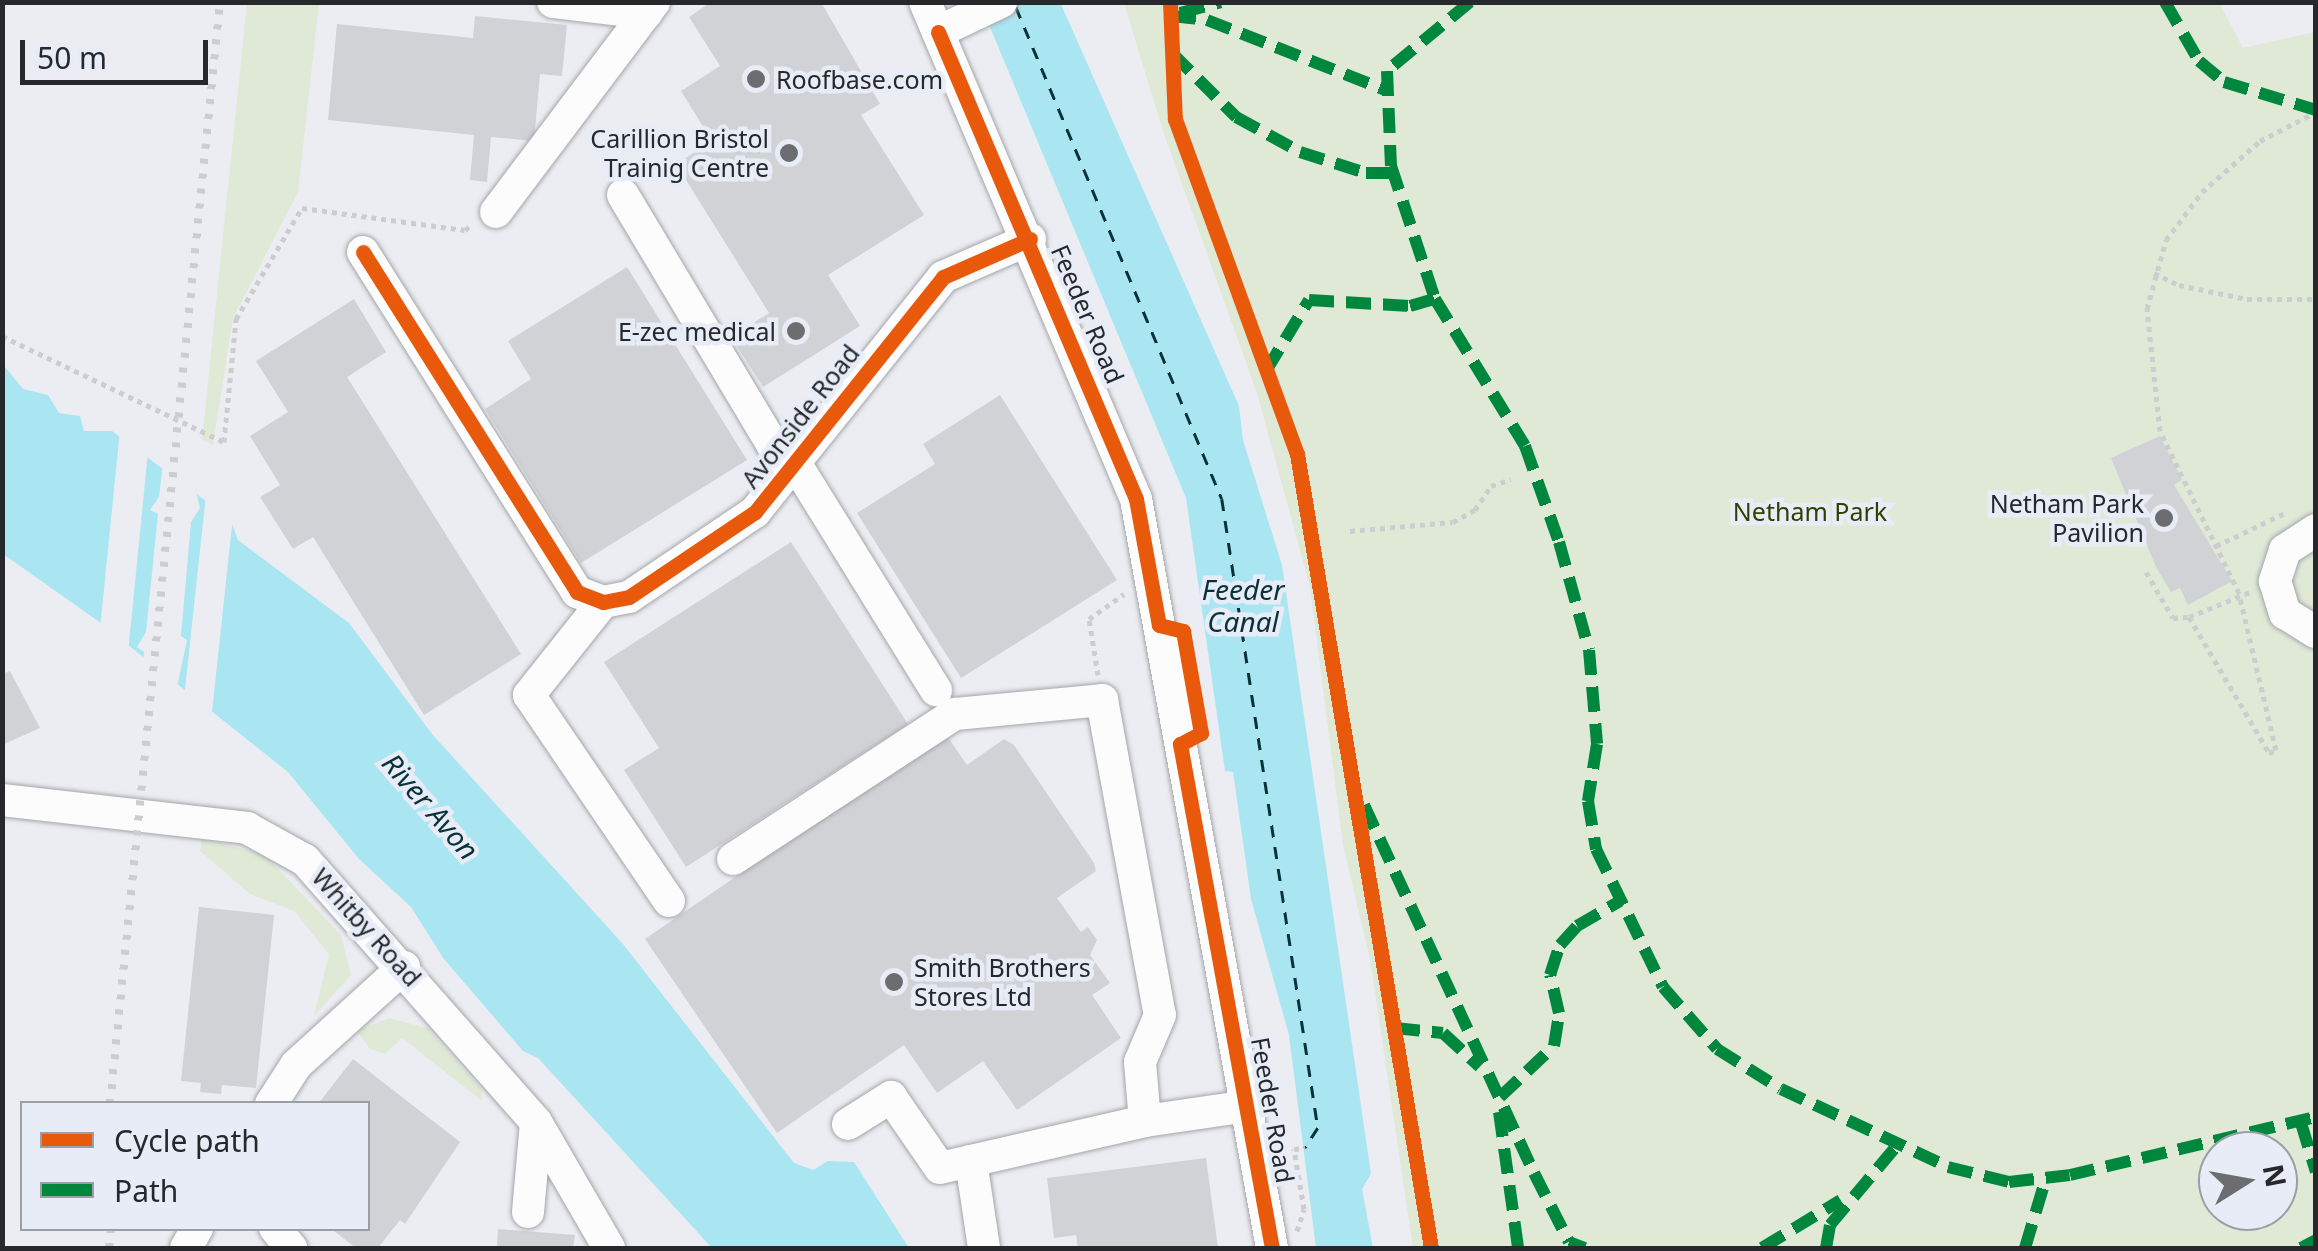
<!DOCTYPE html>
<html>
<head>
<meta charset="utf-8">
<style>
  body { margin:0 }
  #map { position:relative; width:2318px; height:1251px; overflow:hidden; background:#ecedf2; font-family:"Noto Sans",sans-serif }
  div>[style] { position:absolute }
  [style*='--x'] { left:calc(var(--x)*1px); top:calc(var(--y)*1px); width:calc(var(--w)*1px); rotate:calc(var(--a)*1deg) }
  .green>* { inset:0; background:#dfe9d6 }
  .water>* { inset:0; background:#aae6f1 }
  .pier>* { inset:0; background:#ecedf2 }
  .ferry>* { height:2.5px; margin-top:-1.25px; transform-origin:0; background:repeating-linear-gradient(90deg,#073238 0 12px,transparent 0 22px) }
  .building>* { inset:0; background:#d0d2d5 }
  .path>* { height:5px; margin-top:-2.5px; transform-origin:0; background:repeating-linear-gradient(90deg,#cccdd0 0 5px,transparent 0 10px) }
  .roads { filter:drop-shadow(0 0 2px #a4a6aa) drop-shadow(0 0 2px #a4a6aa) }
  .minor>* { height:32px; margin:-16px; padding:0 16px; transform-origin:16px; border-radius:16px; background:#fcfcfd }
  .rail>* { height:8px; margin-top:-4px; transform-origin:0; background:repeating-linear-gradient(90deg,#cccdce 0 5px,transparent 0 15px) }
  .quiet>* { height:12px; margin-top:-6px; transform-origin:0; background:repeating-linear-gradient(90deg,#00873e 0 25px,transparent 0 37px) }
  .cycleway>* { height:15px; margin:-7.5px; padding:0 7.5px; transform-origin:7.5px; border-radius:7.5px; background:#e8590c }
  .dots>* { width:28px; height:28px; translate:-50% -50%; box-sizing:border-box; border:5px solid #e8ecf6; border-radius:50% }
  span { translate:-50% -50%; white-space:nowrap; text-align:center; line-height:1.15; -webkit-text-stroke:9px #e8ecf6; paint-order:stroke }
  .poi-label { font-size:25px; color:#26282b }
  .left { translate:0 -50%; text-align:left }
  .right { translate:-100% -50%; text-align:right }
  .street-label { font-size:25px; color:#26282b }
  .park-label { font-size:25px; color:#2b4200 }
  .water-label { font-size:28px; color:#073238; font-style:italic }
  .frame { position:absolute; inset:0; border:5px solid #26282b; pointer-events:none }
  .legend { position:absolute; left:20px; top:1101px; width:350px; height:130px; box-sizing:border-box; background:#e8ecf6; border:2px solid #9a9ea5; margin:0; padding:12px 18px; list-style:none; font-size:30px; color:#26282b }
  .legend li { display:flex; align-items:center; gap:20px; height:50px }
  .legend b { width:50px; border:2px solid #9a9ea5 }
  .north { position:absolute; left:2198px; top:1131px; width:100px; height:100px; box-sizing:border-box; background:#e8ecf6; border:2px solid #9a9ea5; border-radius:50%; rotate:79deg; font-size:28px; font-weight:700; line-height:40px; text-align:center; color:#26282b }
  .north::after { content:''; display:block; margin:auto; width:35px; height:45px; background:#6b6d71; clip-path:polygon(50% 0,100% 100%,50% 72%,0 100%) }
  .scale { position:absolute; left:20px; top:40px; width:188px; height:45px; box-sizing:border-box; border:5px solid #26282b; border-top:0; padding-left:12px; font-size:30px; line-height:35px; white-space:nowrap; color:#26282b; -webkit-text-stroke:8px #e8ecf6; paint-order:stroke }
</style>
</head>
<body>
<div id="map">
  <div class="green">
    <div style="clip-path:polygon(evenodd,2219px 2px,2243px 48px,2315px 32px,2315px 1248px,1413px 1248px,1370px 959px,1343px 845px,1310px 587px,1257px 393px,1163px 131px,1124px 3px,2219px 2px,2218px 1151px,2278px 1151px,2278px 1211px,2218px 1211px,2218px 1151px)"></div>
    <div style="clip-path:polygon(247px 3px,319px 3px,298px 192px,233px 318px,213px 445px,202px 440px)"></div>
    <div style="clip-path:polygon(202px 839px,264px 854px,341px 935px,351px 975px,314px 1016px,329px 954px,294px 911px,250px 894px,200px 851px)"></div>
    <div style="clip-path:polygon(389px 1018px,427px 1028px,481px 1088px,482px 1101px,402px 1038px,385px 1054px,370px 1049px,357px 1031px)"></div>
  </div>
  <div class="water">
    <div style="clip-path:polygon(1060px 2px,1239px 406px,1243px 440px,1282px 565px,1371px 1174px,1362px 1189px,1373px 1248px,1316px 1248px,1289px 1035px,1251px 899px,1233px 772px,1225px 771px,1186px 498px,980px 3px)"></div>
    <div style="clip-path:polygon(2px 363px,23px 389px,48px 395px,59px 413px,80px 416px,84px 431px,112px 431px,230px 519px,238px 540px,349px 623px,432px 734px,623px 944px,794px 1163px,813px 1170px,828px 1161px,854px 1162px,909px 1248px,712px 1248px,538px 1058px,523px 1051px,443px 958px,411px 907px,359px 859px,288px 772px,98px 621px,3px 554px)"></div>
  </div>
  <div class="pier">
    <div style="clip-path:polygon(120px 430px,148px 452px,128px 653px,100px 629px)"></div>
    <div style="clip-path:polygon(163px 463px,195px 487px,200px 508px,191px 522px,181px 636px,187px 640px,176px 692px,143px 665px,144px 652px,137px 647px,146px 632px,158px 514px,150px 510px,159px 497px)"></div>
    <div style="clip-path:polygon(206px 495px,233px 516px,211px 721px,184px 699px)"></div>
  </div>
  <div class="ferry">
    <div style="--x:1016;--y:7;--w:533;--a:67.28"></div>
    <div style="--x:1222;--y:499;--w:636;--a:81.32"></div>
    <div style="--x:1318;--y:1128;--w:24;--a:123"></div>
  </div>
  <div class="building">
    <div style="clip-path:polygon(711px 2px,821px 2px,880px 104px,861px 115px,924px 215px,828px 275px,860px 326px,763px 387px,731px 337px,769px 313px,676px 164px,712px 141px,681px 91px,720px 66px,689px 17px)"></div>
    <div style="clip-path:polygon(475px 16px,567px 25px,562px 76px,540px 74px,534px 141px,491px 137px,487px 182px,470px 180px,474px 135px,328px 120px,337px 24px,473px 38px)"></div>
    <div style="clip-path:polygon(627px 267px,747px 460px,581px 563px,485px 409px,531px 379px,508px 341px)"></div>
    <div style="clip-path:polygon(354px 299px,386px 352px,347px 377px,521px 654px,424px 715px,313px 537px,293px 549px,260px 497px,280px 485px,250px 436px,288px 412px,256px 361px)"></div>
    <div style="clip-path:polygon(1000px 395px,1117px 580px,961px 678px,857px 513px,935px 464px,923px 444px)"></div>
    <div style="clip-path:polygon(2160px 436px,2182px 480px,2174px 485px,2232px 581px,2188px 605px,2180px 588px,2171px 592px,2156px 567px,2111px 458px)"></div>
    <div style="clip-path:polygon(791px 542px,908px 724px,686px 867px,624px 770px,659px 748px,604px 662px)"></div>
    <div style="clip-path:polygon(10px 671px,40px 728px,2px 745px,2px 674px)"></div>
    <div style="clip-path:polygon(945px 733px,967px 765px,1004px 739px,1014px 745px,1094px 863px,1096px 871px,1057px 898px,1081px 932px,1088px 927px,1097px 940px,1090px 955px,1110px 983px,1092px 995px,1121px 1038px,1017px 1110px,983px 1061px,937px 1093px,904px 1045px,777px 1133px,645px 939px)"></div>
    <div style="clip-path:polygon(199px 907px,274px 915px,256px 1088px,222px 1085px,221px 1094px,200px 1092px,201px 1083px,181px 1081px)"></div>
    <div style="clip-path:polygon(353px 1059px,460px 1142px,405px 1224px,400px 1220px,378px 1248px,356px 1248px,330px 1228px,368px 1228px,368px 1104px,318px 1104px)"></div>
    <div style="clip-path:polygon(1206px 1158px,1218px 1248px,1078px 1248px,1076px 1235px,1054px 1238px,1047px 1178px)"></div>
    <div style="clip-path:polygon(498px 1229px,575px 1235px,573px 1248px,497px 1248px)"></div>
  </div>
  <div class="path">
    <div style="--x:2154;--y:273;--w:28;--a:26"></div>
    <div style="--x:2179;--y:285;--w:69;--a:11.6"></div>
    <div style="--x:2247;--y:299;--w:69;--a:0"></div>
    <div style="--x:2;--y:336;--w:246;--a:25.5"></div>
    <div style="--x:224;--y:442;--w:124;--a:-84.4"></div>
    <div style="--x:236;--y:319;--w:129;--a:-59.3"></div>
    <div style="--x:302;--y:208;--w:164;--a:7.7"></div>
    <div style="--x:465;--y:230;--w:9;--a:-36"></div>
    <div style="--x:1350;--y:531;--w:103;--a:-5"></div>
    <div style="--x:1453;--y:522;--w:25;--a:-29"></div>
    <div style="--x:1475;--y:510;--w:29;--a:-56"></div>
    <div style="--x:1491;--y:486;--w:21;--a:-19"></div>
    <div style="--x:2216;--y:546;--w:76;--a:-25.6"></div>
    <div style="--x:2146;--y:572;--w:53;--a:59.6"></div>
    <div style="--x:2173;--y:618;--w:16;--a:-4"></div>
    <div style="--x:2189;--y:617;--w:158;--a:59.5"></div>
    <div style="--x:2269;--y:753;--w:8;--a:-23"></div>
    <div style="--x:2276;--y:750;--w:161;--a:-103.3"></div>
    <div style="--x:2239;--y:593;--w:180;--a:-116"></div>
    <div style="--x:2160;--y:431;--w:123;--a:-96.1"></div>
    <div style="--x:2147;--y:309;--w:72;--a:-74.6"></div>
    <div style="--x:2166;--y:240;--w:60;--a:-53.1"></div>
    <div style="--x:2202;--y:192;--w:77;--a:-41.3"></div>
    <div style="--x:2260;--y:141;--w:63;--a:-27.4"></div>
    <div style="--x:2189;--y:617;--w:66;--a:-22.3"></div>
    <div style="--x:1098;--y:675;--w:57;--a:-99.1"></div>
    <div style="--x:1089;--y:619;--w:43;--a:-35.5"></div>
    <div style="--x:1297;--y:1231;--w:23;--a:-72"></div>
    <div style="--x:1304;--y:1209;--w:61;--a:-99.5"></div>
    <div style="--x:1294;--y:1149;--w:11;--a:-5"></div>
  </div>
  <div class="roads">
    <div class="minor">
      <div style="--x:553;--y:2;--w:94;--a:6.7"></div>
      <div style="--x:925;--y:2;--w:540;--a:67"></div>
      <div style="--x:1136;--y:499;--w:761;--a:79.71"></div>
      <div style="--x:938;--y:32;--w:70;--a:-25.5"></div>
      <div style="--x:623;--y:195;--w:292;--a:59.1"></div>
      <div style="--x:773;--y:446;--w:31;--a:40"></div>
      <div style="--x:797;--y:466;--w:264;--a:58.2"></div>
      <div style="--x:496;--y:212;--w:263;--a:-53"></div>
      <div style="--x:363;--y:252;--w:402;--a:57.8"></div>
      <div style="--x:577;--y:592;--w:28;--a:21"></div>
      <div style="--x:603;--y:602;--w:26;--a:-11"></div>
      <div style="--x:629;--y:597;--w:152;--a:-34"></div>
      <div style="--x:755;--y:512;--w:301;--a:-51.3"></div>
      <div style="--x:943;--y:277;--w:95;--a:-23.6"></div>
      <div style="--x:2316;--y:530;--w:37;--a:147"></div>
      <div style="--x:2285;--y:550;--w:33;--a:108"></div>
      <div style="--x:2275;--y:581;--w:34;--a:73"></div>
      <div style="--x:2285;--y:613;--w:36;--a:32"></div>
      <div style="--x:603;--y:602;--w:119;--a:128.5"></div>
      <div style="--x:529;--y:695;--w:249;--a:55.8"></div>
      <div style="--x:2;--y:800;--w:247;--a:6.5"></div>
      <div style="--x:247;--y:828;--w:66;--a:28.9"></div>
      <div style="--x:305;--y:860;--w:349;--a:48.6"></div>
      <div style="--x:536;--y:1122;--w:146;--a:59.9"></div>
      <div style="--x:733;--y:859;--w:265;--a:-33.2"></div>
      <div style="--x:955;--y:714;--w:148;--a:-5.4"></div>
      <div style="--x:1102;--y:700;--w:320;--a:79.6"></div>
      <div style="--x:1160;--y:1015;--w:51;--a:113.1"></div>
      <div style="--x:1140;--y:1062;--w:59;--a:85.2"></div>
      <div style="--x:271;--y:1104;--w:46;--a:-57.3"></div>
      <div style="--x:296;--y:1065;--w:146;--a:-42.2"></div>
      <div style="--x:848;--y:1124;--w:51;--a:-32.1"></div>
      <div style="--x:891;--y:1097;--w:86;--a:55.4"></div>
      <div style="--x:940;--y:1168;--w:210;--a:-12.9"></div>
      <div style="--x:1145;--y:1121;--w:104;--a:-8.3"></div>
      <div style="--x:971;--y:1161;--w:88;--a:81.5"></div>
      <div style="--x:528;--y:1212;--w:90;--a:-84.9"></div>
      <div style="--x:275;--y:1228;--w:26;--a:51"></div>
      <div style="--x:186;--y:1248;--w:23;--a:-61"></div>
    </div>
  </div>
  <div class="rail">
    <div style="--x:110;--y:1104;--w:1107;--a:-84.3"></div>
    <div style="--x:109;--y:1248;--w:20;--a:-84"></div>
  </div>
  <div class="quiet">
    <div style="--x:1470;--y:2;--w:108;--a:140.3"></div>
    <div style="--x:1387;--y:71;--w:95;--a:87.6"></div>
    <div style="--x:1391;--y:166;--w:140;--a:71.7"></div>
    <div style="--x:1435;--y:299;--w:172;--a:58.5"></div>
    <div style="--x:1525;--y:446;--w:102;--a:70.5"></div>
    <div style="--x:1559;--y:542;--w:112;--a:74.5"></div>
    <div style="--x:1589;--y:650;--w:94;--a:85.1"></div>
    <div style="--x:1597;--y:744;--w:58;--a:99"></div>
    <div style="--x:1588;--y:801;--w:49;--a:80.5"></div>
    <div style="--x:1596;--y:849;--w:153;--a:64.1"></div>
    <div style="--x:1663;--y:987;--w:82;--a:48.9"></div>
    <div style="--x:1717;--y:1049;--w:75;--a:32"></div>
    <div style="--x:1781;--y:1089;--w:184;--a:25"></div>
    <div style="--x:1948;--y:1167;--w:63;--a:13.8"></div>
    <div style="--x:2009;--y:1182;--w:61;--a:-6.5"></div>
    <div style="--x:2070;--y:1175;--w:253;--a:-13.3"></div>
    <div style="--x:2165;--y:2;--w:68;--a:60"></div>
    <div style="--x:2199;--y:61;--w:33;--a:40"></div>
    <div style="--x:2224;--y:82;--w:96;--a:16.9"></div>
    <div style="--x:1180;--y:13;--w:42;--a:-15"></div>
    <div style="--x:1171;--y:16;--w:36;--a:6"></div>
    <div style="--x:1207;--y:20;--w:192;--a:21.4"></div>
    <div style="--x:1172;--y:53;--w:91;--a:45"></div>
    <div style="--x:1236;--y:117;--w:73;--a:28.7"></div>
    <div style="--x:1300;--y:152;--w:69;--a:17.7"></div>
    <div style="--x:1366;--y:173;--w:27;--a:0"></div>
    <div style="--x:1266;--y:371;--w:83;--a:-58.8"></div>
    <div style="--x:1309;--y:300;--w:101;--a:3.4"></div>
    <div style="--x:1410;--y:306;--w:26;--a:-16"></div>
    <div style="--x:1364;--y:805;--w:405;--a:65.2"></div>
    <div style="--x:1534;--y:1173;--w:77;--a:63.1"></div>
    <div style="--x:1569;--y:1242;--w:17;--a:21"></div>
    <div style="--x:1395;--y:1028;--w:48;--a:5.9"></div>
    <div style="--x:1443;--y:1033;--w:50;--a:42.6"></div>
    <div style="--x:1500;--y:1097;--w:74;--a:-43.4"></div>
    <div style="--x:1554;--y:1046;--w:33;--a:-81"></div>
    <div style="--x:1559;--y:1013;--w:39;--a:-103"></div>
    <div style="--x:1550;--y:975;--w:32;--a:-72"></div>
    <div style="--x:1560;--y:945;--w:25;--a:-48"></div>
    <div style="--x:1577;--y:926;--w:50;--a:-30.2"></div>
    <div style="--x:1499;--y:1112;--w:137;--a:82"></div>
    <div style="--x:2301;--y:1123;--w:51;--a:73"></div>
    <div style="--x:1762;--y:1248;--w:92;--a:-31.3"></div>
    <div style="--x:1826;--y:1248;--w:23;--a:-80"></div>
    <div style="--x:1830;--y:1225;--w:107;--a:-49.9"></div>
    <div style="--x:2025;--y:1248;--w:73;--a:-73.3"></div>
    <div style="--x:2301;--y:1248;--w:17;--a:-28"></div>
  </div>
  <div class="cycleway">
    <div style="--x:1170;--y:2;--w:117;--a:87.6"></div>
    <div style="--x:1175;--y:119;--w:357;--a:70"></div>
    <div style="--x:1297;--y:454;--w:805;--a:80.42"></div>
    <div style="--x:938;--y:32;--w:507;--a:67.02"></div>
    <div style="--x:1136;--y:499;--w:128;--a:79.7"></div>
    <div style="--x:1159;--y:625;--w:25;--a:14"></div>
    <div style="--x:1183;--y:631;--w:104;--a:80"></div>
    <div style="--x:1201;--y:733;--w:24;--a:152"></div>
    <div style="--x:1180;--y:744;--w:512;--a:79.66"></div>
    <div style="--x:363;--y:252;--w:402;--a:57.8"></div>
    <div style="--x:577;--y:592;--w:28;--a:21"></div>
    <div style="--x:603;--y:602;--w:26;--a:-11"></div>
    <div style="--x:629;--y:597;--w:152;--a:-34"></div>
    <div style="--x:755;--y:512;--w:301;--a:-51.3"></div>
    <div style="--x:943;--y:277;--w:95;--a:-23.6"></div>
  </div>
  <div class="dots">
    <div style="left:756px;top:79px;background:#6b6d71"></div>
    <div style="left:789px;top:153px;background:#6b6d71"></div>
    <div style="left:796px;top:331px;background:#6b6d71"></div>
    <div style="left:2164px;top:518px;background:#6b6d71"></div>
    <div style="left:894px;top:982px;background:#6b6d71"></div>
  </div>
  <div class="poi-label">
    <span class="left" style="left:776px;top:79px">Roofbase.com</span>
    <span class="right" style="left:769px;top:153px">Carillion Bristol<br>Trainig Centre</span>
    <span class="right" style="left:776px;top:331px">E-zec medical</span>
    <span class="right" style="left:2144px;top:518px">Netham Park<br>Pavilion</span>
    <span class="left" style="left:914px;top:982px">Smith Brothers<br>Stores Ltd</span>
  </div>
  <div class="street-label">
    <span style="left:1088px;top:314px;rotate:67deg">Feeder Road</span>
    <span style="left:800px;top:416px;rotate:-52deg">Avonside Road</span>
    <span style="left:367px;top:927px;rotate:48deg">Whitby Road</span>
    <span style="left:1273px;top:1110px;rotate:80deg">Feeder Road</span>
  </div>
  <div class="park-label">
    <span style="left:1810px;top:511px">Netham Park</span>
  </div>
  <div class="water-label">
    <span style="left:1243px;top:605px">Feeder<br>Canal</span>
    <span style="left:431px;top:806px;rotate:49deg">River Avon</span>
  </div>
  <div class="frame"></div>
  <ul class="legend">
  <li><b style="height:12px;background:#e8590c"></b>Cycle path</li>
  <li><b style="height:12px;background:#00873e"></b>Path</li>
  </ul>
  <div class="north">N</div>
  <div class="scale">50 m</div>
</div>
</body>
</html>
